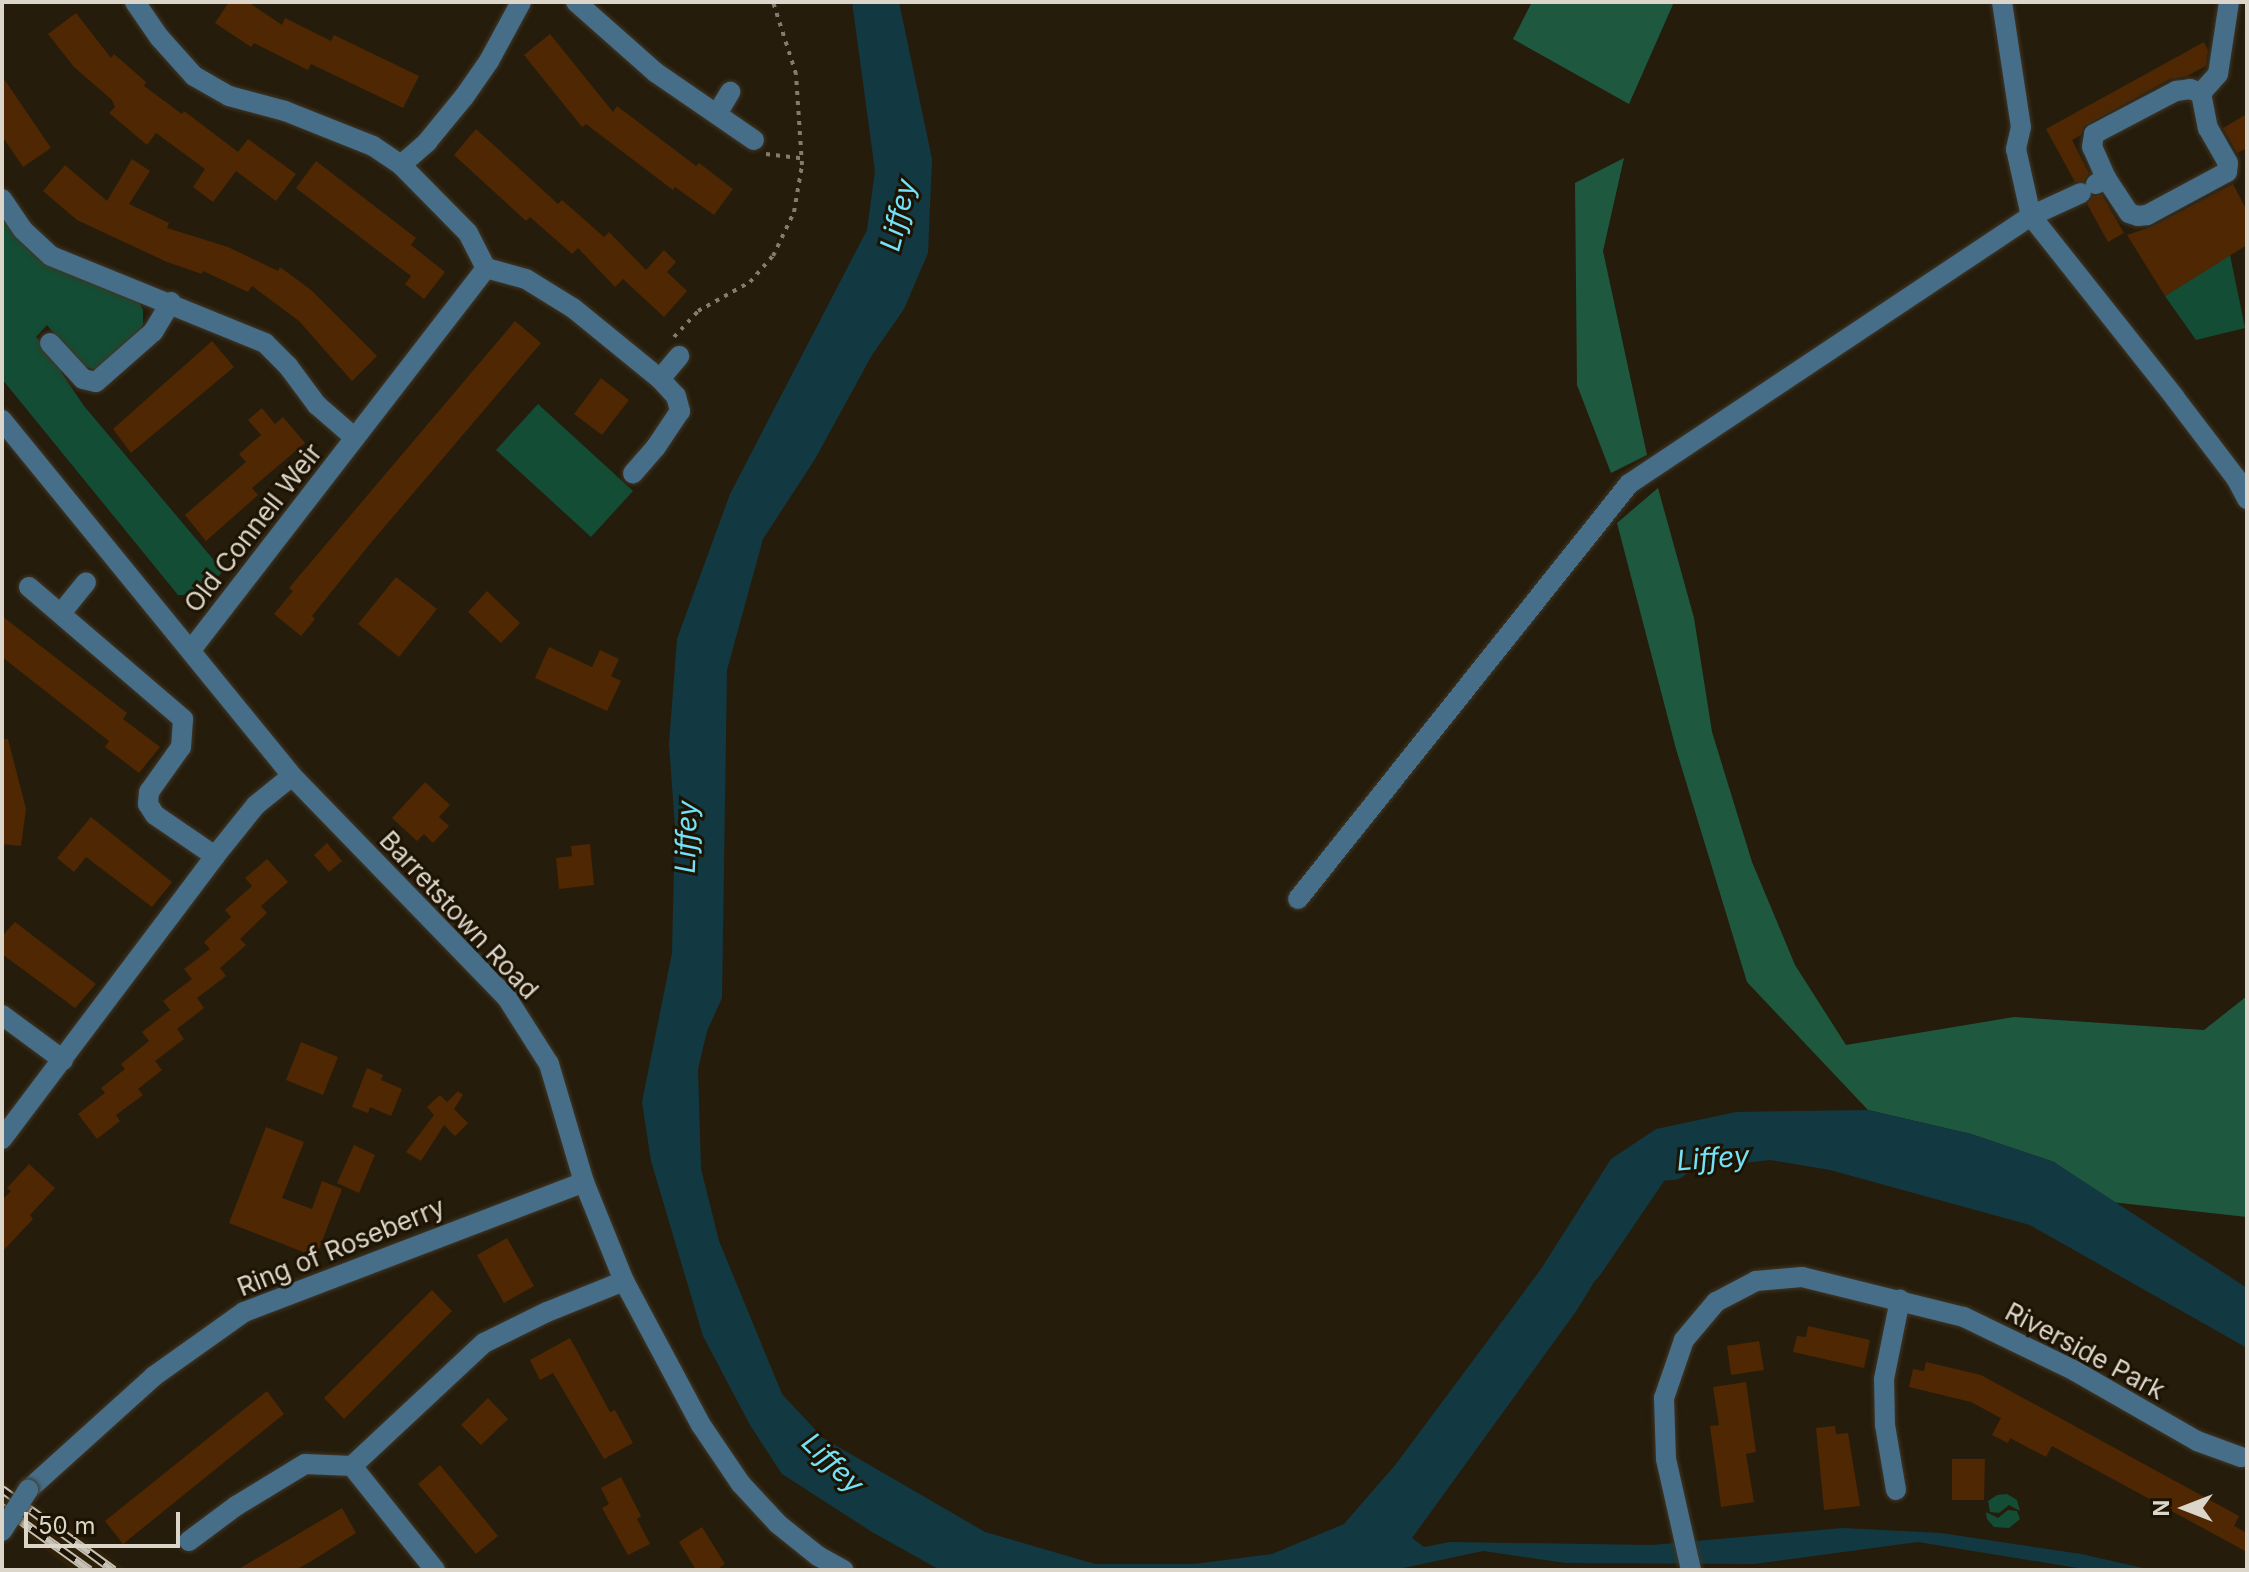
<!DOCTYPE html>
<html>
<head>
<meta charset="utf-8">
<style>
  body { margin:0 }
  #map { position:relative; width:2249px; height:1572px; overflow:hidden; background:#261c0b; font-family:Inter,sans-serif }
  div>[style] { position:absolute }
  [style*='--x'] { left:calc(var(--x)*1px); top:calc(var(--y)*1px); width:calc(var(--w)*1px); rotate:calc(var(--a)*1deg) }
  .built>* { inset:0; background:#2e2108 }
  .green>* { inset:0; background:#144d35 }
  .forest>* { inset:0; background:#1e593f }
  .water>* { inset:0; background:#123941 }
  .river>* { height:38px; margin:-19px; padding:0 19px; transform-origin:19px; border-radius:19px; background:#123941 }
  .building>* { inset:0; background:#4f2703 }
  .path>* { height:4px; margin-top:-2px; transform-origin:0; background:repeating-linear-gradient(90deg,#847c6e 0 4px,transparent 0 10px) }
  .roads { filter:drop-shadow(0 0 2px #3f3626) drop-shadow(0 0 2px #3f3626) }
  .minor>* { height:20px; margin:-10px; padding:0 10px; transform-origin:10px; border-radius:10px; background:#466e88 }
  .rail>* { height:9px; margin-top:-4.5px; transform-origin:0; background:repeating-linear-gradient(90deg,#1d1303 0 18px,#c7c1b5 0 36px); box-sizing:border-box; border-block:2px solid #c7c1b5 }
  .bridges { filter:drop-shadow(0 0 2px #3f3626) drop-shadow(0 0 2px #3f3626) }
  .minor-bridge>* { height:20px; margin:-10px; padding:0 10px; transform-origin:10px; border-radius:10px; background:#466e88 }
  span { translate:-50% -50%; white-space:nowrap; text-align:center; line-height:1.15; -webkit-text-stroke:6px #1d1303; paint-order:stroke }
  .street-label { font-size:26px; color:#dbd5ca }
  .water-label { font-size:28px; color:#73e1f7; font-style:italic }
  .frame { position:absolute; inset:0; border:4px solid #dbd5ca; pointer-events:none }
  .north { position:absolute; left:2145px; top:1468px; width:80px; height:80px; -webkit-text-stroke:6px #1d1303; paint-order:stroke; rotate:270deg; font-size:22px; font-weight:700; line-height:32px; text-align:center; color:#dbd5ca }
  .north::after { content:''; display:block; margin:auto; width:28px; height:36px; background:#dbd5ca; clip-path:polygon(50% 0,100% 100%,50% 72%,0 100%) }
  .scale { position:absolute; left:24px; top:1512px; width:156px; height:36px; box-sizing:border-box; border:4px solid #dbd5ca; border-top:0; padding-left:10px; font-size:24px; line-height:28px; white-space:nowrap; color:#dbd5ca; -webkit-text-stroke:6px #1d1303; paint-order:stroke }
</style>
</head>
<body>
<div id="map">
  <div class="built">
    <div style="clip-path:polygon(2px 1480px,128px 1570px,72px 1570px,2px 1517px)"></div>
  </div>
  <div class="green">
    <div style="clip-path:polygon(2px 217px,16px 235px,136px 297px,143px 310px,143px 325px,136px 337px,97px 370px,80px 365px,47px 325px,36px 337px,64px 368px,61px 372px,84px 406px,223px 571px,201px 595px,178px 595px,2px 379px)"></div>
    <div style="clip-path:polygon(2230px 255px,2245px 328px,2196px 340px,2165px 296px)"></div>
    <div style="clip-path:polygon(538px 404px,633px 491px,591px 537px,496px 450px)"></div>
    <div style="clip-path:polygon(2007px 1494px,2017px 1500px,2020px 1511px,2009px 1505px,1999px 1513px,1990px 1512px,1988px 1501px,1997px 1495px)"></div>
    <div style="clip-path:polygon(2008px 1510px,2017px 1511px,2020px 1519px,2009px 1528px,1994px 1527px,1987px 1519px,1986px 1512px,1998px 1518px)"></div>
  </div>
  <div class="forest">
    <div style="clip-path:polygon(1532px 2px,1674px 2px,1629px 104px,1513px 39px)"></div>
    <div style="clip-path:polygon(1624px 158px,1603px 251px,1647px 455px,1611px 473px,1577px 385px,1575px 183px)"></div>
    <div style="clip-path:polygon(1658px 488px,1694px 618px,1712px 732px,1752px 862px,1795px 965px,1846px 1045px,2014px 1017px,2204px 1030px,2247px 996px,2247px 1217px,2111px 1202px,2054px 1162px,1971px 1134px,1868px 1110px,1747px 982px,1676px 749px,1617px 523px)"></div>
  </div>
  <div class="water">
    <div style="clip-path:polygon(852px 2px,899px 2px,932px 159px,928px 253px,904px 309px,872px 355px,815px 459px,763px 539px,727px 670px,722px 998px,707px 1031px,698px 1069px,701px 1169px,719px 1241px,782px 1394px,823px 1438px,985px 1532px,1095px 1564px,1194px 1564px,1272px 1554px,1344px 1524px,1396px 1464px,1541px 1269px,1611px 1159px,1656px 1129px,1736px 1112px,1868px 1110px,1971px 1134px,2054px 1162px,2247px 1288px,2247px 1348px,2030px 1225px,1830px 1170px,1770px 1160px,1686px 1170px,1623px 1194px,1615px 1212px,1611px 1254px,1577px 1310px,1412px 1538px,1424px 1547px,1450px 1542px,1652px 1545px,1843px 1528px,1941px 1533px,2081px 1554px,2152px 1570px,2090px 1570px,1918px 1542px,1754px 1564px,1566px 1563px,1483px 1551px,1394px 1570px,940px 1570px,872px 1532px,782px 1474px,750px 1425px,703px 1336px,651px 1161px,642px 1102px,672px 953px,675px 827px,669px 744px,677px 639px,730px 494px,867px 230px,875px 171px)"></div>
  </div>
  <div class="river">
    <div style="--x:1584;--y:1265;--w:125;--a:-55.8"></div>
    <div style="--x:1654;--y:1162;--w:18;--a:-3"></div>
  </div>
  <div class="building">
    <div style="clip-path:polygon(229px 2px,248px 2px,282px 25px,285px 18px,331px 41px,334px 35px,419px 76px,403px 108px,311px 64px,308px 70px,254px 43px,251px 47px,215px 23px)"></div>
    <div style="clip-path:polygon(76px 13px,111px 58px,114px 54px,146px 82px,144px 86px,182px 114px,184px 111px,238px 152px,248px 139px,296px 174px,276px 201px,236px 171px,213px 202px,193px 187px,205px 169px,156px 133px,147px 145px,109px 113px,115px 107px,112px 100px,74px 67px,48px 34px)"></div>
    <div style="clip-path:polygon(550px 34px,613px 112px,617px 106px,696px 166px,699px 163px,733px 189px,714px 215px,675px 187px,673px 190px,586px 124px,582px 127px,524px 55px)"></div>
    <div style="clip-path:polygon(2204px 42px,2208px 50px,2206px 66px,2187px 76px,2170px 79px,2084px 126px,2081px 135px,2072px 140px,2089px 173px,2084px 181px,2075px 182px,2046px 129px)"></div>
    <div style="clip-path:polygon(2px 76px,51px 148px,23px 167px,2px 136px)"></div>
    <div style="clip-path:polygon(2247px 114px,2247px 148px,2237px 153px,2223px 128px)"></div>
    <div style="clip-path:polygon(476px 129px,558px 204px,562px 200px,604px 237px,609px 232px,646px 270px,664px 250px,676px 262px,667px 272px,687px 291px,664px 317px,623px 279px,615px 287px,578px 248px,572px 254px,530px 217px,526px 221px,454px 155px)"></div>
    <div style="clip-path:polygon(132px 159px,150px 171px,129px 204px,169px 223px,167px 228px,228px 247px,278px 271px,280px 267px,311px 290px,377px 356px,352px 381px,299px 321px,252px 286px,248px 292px,203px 271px,202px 274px,167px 262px,77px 220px,43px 191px,65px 165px,107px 201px)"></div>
    <div style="clip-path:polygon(316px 161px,416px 238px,411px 245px,445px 272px,424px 299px,405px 284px,411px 276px,296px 188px)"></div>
    <div style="clip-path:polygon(2233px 184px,2247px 211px,2247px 245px,2165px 296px,2127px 235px,2153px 226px)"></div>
    <div style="clip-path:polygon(2102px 195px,2124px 233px,2108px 242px,2087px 204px,2093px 196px)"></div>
    <div style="clip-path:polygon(515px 321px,541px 343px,369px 545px,312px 616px,315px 619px,301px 636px,274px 614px,293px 591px,289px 588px)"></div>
    <div style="clip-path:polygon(212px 341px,234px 367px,131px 453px,113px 429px)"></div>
    <div style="clip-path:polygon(601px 378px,629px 400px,602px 435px,574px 414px)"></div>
    <div style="clip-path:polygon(262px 408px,275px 424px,283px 417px,305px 443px,252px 488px,258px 495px,206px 541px,185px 515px,246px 462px,239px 454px,261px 435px,248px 420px)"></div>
    <div style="clip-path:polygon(396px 577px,437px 609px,399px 657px,358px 624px)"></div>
    <div style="clip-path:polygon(487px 591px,520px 623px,501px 643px,468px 612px)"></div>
    <div style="clip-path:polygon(2px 616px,127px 713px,123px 719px,160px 747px,139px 773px,105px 747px,109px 741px,2px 657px)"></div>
    <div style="clip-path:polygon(549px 647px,592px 667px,600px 650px,619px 659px,611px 676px,621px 681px,607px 711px,535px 678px)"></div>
    <div style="clip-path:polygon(2px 739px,8px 739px,26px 809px,21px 846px,2px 844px)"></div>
    <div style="clip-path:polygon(425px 782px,450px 805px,439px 817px,449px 826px,433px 843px,424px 834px,417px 841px,392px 818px)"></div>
    <div style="clip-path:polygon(91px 817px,172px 882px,152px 907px,86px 857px,74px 872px,57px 858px)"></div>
    <div style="clip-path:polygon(327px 843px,342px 861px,329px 872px,314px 855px)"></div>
    <div style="clip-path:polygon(590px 844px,594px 885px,559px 889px,556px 858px,572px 856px,571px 846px)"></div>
    <div style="clip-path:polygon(267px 859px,288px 882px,261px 906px,267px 913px,240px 939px,246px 945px,220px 968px,226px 976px,197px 998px,204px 1008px,177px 1029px,184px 1039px,155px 1061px,162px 1070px,138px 1089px,143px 1095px,116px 1115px,120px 1121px,97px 1139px,78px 1114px,105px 1093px,101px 1088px,125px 1069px,121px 1064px,149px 1041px,142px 1032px,170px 1010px,163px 1001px,192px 979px,184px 969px,210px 949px,204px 942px,231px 917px,225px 910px,252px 886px,245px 878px)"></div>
    <div style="clip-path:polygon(15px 922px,96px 984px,75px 1008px,2px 954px,2px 936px)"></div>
    <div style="clip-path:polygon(301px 1042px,338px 1057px,323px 1095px,286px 1080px)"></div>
    <div style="clip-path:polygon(367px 1068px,383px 1075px,381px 1080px,402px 1089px,391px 1116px,370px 1107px,368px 1113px,352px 1107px)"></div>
    <div style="clip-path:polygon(458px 1091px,463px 1095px,454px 1109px,468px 1123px,455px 1136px,444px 1125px,421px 1161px,406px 1152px,434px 1115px,427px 1107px,440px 1095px,447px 1102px)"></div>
    <div style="clip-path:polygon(266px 1127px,304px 1142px,282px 1198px,312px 1209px,322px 1181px,342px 1189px,316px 1257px,229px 1223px)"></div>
    <div style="clip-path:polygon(354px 1145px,375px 1155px,359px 1193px,337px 1183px)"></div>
    <div style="clip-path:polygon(29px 1164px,55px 1188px,30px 1215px,33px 1219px,2px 1252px,2px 1200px,11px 1191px,7px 1188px)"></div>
    <div style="clip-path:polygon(507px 1238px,534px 1286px,504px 1303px,477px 1255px)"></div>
    <div style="clip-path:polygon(432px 1290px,452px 1311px,344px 1419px,324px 1398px)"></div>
    <div style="clip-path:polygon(1808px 1326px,1870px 1340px,1864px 1368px,1793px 1352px,1797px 1336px,1806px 1337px)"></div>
    <div style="clip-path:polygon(570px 1338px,610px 1412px,615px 1410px,633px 1443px,604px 1459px,553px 1373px,540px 1380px,530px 1360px)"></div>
    <div style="clip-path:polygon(1759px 1341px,1764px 1370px,1731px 1375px,1727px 1346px)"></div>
    <div style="clip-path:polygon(1926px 1362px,1981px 1375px,2239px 1516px,2234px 1526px,2247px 1533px,2247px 1552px,2052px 1446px,2046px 1457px,2010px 1438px,2008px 1443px,1992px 1435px,2001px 1418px,1971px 1402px,1909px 1387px,1913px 1369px,1924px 1371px)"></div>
    <div style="clip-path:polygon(1746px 1382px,1756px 1452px,1746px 1454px,1754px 1502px,1721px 1507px,1710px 1426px,1719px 1425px,1713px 1387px)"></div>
    <div style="clip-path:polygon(267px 1391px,284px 1414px,123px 1544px,105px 1521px)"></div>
    <div style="clip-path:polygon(488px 1398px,508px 1419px,481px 1445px,461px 1425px)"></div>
    <div style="clip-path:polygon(1835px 1426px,1836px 1434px,1848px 1433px,1860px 1506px,1824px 1510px,1816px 1428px)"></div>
    <div style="clip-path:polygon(1952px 1459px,1985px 1459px,1984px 1500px,1952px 1500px)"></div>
    <div style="clip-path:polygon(440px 1465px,498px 1536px,476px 1554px,418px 1484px)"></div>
    <div style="clip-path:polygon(621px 1477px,641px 1516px,637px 1519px,650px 1544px,628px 1555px,602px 1508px,609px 1504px,601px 1488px)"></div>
    <div style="clip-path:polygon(342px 1508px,356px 1533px,310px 1562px,295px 1570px,237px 1570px)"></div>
    <div style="clip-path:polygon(702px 1527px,725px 1564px,716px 1570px,696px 1570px,679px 1542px)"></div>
  </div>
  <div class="path">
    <div style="--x:766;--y:154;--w:35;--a:7"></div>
    <div style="--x:674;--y:337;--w:35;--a:-47"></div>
    <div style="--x:698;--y:311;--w:60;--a:-29.1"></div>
    <div style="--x:750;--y:282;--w:35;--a:-49"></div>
    <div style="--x:773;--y:256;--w:49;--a:-64.5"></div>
    <div style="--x:794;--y:212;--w:48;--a:-80.3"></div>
    <div style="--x:802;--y:165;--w:91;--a:-93.8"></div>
    <div style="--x:796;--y:74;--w:76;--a:-107.7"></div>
  </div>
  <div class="roads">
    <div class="minor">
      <div style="--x:135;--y:2;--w:42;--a:55.6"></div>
      <div style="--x:159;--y:37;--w:52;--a:48.1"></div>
      <div style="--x:194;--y:76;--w:40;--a:29.7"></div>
      <div style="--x:229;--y:96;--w:58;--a:15"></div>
      <div style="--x:285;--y:111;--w:95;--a:21.7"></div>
      <div style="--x:373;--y:146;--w:34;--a:34"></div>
      <div style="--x:401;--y:165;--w:95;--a:45.4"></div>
      <div style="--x:468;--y:233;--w:39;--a:63"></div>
      <div style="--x:486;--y:268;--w:41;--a:15.4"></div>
      <div style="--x:526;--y:279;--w:55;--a:31.7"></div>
      <div style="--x:573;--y:308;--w:112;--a:39.2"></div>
      <div style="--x:660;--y:379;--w:23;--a:47"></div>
      <div style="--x:676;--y:396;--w:16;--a:75"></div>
      <div style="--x:680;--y:411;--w:43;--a:123.7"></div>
      <div style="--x:656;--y:447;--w:35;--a:131"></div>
      <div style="--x:576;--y:2;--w:106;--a:41.5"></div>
      <div style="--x:655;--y:72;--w:120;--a:34.5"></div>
      <div style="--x:2002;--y:2;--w:126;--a:81.4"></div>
      <div style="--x:2021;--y:127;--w:23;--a:103"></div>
      <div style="--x:2016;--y:149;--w:69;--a:77.4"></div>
      <div style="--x:2031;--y:216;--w:232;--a:51.6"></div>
      <div style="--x:2175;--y:398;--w:101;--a:52.7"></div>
      <div style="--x:2236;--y:478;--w:24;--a:62"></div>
      <div style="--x:2201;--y:93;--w:25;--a:-48"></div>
      <div style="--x:2218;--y:74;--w:73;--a:-81.3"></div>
      <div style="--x:717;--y:114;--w:26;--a:-59"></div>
      <div style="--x:401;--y:165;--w:35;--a:-41"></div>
      <div style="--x:427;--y:142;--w:58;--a:-50.6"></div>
      <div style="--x:464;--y:97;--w:44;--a:-55.2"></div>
      <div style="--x:489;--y:61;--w:67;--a:-61.5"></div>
      <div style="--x:2096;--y:184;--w:12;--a:-31"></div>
      <div style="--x:2106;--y:178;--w:34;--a:-114"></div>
      <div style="--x:2092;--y:147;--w:13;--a:-81"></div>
      <div style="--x:2094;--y:134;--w:93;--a:-27.7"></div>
      <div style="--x:2176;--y:91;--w:14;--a:-8"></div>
      <div style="--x:2190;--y:89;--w:12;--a:20"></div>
      <div style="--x:2201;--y:93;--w:36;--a:79"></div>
      <div style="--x:2208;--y:128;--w:40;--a:60.3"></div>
      <div style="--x:2228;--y:163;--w:9;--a:96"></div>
      <div style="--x:2227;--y:172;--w:91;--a:151.7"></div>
      <div style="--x:2147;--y:215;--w:9;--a:174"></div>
      <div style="--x:2138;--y:216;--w:9;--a:-162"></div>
      <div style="--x:2129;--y:213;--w:42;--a:-123.3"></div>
      <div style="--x:2;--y:199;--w:37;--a:56"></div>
      <div style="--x:23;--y:230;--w:38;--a:43"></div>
      <div style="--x:51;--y:256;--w:231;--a:22.1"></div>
      <div style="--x:265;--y:343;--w:33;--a:45"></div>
      <div style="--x:288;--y:366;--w:49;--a:53.4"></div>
      <div style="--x:317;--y:405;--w:50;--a:41"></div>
      <div style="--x:50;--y:343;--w:49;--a:47.5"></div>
      <div style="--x:83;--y:379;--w:13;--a:13"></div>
      <div style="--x:96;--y:382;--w:76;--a:-41.3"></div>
      <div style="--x:153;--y:332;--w:35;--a:-59"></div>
      <div style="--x:660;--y:379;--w:30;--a:-50"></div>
      <div style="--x:2;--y:420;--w:459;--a:50.8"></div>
      <div style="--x:292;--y:776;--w:309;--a:45.9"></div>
      <div style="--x:507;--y:998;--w:78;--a:57.5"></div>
      <div style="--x:549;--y:1064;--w:123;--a:73.5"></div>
      <div style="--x:584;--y:1182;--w:107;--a:68"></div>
      <div style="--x:624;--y:1281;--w:163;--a:61.9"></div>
      <div style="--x:701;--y:1425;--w:71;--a:55.9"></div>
      <div style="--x:741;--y:1484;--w:54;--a:47.2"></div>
      <div style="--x:778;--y:1524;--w:51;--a:38.7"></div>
      <div style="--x:818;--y:1556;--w:29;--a:29"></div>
      <div style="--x:29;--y:587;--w:203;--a:40.6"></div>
      <div style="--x:183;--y:719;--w:28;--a:94"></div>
      <div style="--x:181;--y:747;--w:55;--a:125.4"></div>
      <div style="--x:149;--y:792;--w:12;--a:95"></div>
      <div style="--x:148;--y:804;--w:13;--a:58"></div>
      <div style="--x:155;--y:815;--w:73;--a:34.3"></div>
      <div style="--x:62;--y:612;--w:38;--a:-51"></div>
      <div style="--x:191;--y:650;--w:483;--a:-52.3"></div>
      <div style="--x:1298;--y:899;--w:531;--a:-51.42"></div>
      <div style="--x:1629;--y:484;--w:483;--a:-33.7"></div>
      <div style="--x:2031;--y:216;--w:55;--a:-24.7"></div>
      <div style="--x:2;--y:1015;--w:76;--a:36.4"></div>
      <div style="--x:2;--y:1139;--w:354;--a:-53"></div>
      <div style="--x:215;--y:856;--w:65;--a:-51.2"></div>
      <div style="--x:256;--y:805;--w:46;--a:-38.9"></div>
      <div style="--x:352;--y:1466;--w:133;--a:51.4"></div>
      <div style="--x:28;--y:1490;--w:170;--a:-42.1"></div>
      <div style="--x:154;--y:1376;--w:110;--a:-35.4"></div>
      <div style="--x:244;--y:1312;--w:364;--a:-20.9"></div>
      <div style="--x:1896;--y:1490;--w:66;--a:-99.6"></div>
      <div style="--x:1885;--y:1425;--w:46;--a:-91.2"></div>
      <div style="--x:1884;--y:1379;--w:81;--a:-78.6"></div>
      <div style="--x:189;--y:1541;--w:59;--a:-36.7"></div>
      <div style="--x:236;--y:1506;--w:81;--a:-31.3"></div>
      <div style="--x:305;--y:1464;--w:47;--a:2.4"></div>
      <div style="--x:352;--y:1466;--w:180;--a:-43"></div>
      <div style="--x:484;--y:1343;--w:70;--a:-26.2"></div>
      <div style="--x:547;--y:1312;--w:83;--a:-21.9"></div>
      <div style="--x:1691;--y:1570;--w:114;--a:-102.7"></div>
      <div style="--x:1666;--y:1459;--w:61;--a:-91.9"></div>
      <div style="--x:1664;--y:1398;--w:61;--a:-71"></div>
      <div style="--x:1684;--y:1340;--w:50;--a:-49.9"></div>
      <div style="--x:1716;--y:1302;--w:45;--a:-27.7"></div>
      <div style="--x:1756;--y:1281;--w:46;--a:-5"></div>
      <div style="--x:1802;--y:1277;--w:167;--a:13.9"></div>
      <div style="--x:1964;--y:1317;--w:123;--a:25.9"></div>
      <div style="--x:2075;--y:1371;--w:141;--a:29.8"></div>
      <div style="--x:2197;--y:1441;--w:47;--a:20"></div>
    </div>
  </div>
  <div class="rail">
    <div style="--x:2;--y:1489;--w:138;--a:35.9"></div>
    <div style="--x:2;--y:1507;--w:108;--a:35.6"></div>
  </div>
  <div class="bridges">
    <div class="minor-bridge">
      <div style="--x:2;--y:1531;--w:49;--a:-57.6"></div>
    </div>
  </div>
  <div class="street-label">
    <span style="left:253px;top:528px;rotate:-52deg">Old Connell Weir</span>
    <span style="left:459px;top:915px;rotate:47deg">Barretstown Road</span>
    <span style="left:341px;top:1247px;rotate:-22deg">Ring of Roseberry</span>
    <span style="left:2085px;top:1351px;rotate:28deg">Riverside Park</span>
  </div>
  <div class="water-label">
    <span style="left:898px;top:215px;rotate:-76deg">Liffey</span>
    <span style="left:686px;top:837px;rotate:-88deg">Liffey</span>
    <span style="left:1713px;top:1158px;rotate:-4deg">Liffey</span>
    <span style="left:833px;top:1463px;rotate:44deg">Liffey</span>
  </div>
  <div class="frame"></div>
  <div class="north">N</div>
  <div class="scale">50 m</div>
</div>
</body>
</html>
